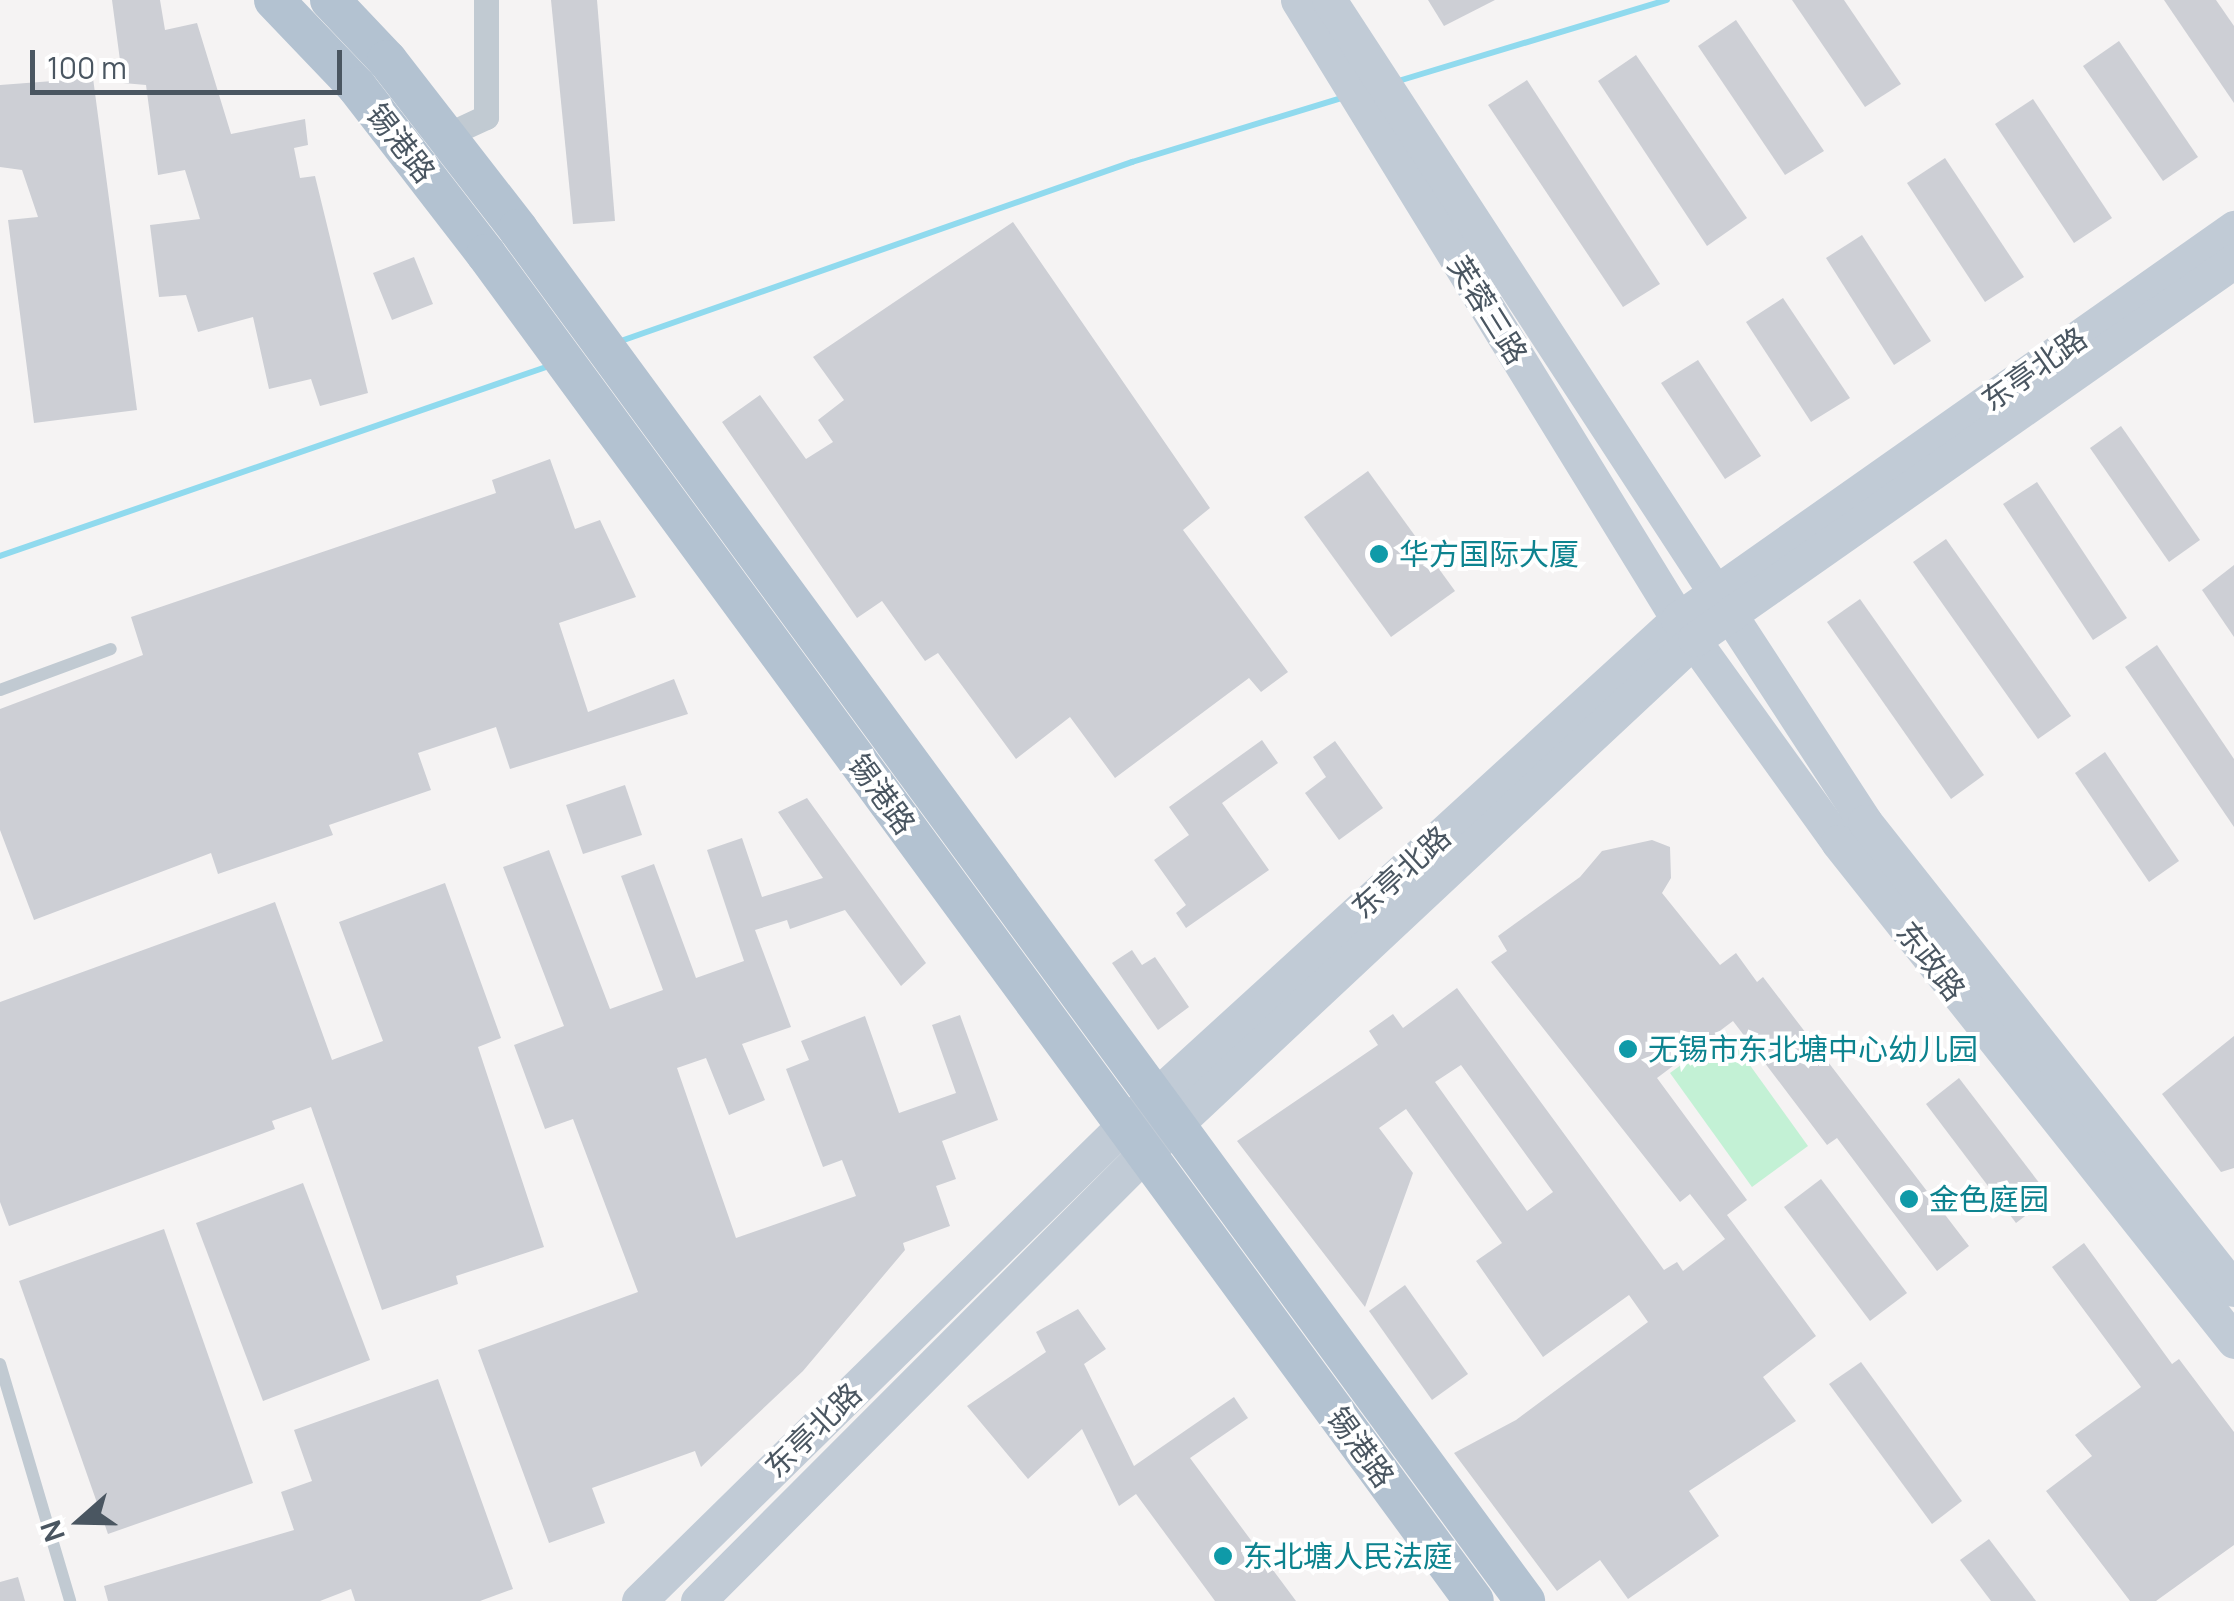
<!DOCTYPE html>
<html>
<head>
<meta charset="utf-8">
<style>
  body { margin:0 }
  #map { position:relative; width:2234px; height:1601px; overflow:hidden; background:#f5f3f3; font-family:Manrope,"Noto Sans SC",sans-serif }
  div>[style] { position:absolute }
  [style*='--x'] { left:calc(var(--x)*1px); top:calc(var(--y)*1px); width:calc(var(--w)*1px); rotate:calc(var(--a)*1deg) }
  .green>* { inset:0; background:#c3f1d5 }
  .stream>* { height:6px; margin:-3px; padding:0 3px; transform-origin:3px; border-radius:3px; background:#90daee }
  .building>* { inset:0; background:#cdcfd5 }
  .lane>* { height:12px; margin:-6px; padding:0 6px; transform-origin:6px; border-radius:6px; background:#c1cad2 }
  .street>* { height:25px; margin:-12.5px; padding:0 12.5px; transform-origin:12.5px; border-radius:12.5px; background:#c1cad2 }
  .secondary>* { height:35px; margin:-17.5px; padding:0 17.5px; transform-origin:17.5px; border-radius:17.5px; background:#c1cbd6 }
  .primary>* { height:40px; margin:-20px; padding:0 20px; transform-origin:20px; border-radius:20px; background:#b3c2d1 }
  .dots>* { width:28px; height:28px; translate:-50% -50%; box-sizing:border-box; border:5px solid #fff; border-radius:50% }
  span { translate:-50% -50%; white-space:nowrap; text-align:center; line-height:1.15; -webkit-text-stroke:8px #fff; paint-order:stroke }
  .street-label { font-size:30px; color:#4a5661 }
  .culture-label { font-size:30px; color:#0d838f }
  .left { translate:0 -50%; text-align:left }
  .north { position:absolute; left:30px; top:1471px; width:100px; height:100px; -webkit-text-stroke:8px #fff; paint-order:stroke; rotate:250deg; font-size:28px; font-weight:700; line-height:40px; text-align:center; color:#4a5661 }
  .north::after { content:''; display:block; margin:auto; width:35px; height:45px; background:#4a5661; clip-path:polygon(50% 0,100% 100%,50% 72%,0 100%) }
  .scale { position:absolute; left:30px; top:50px; width:312px; height:45px; box-sizing:border-box; border:5px solid #4a5661; border-top:0; padding-left:12px; font-size:30px; line-height:35px; white-space:nowrap; color:#4a5661; -webkit-text-stroke:8px #fff; paint-order:stroke }
</style>
</head>
<body>
<div id="map">
  <div class="green">
    <div style="clip-path:polygon(1726px 1032px,1808px 1146px,1752px 1187px,1670px 1073px)"></div>
  </div>
  <div class="stream">
    <div style="--x:1395;--y:82;--w:284;--a:-16.8"></div>
    <div style="--x:618;--y:342;--w:545;--a:-19.3"></div>
    <div style="--x:1132;--y:162;--w:223;--a:-17"></div>
    <div style="--x:0;--y:556;--w:581;--a:-19.09"></div>
  </div>
  <div class="building">
    <div style="clip-path:polygon(112px 0,160px 0,165px 30px,197px 23px,231px 134px,305px 119px,308px 145px,294px 148px,300px 178px,315px 176px,368px 393px,320px 406px,311px 379px,269px 389px,253px 317px,198px 332px,186px 295px,159px 297px,150px 225px,200px 219px,185px 170px,158px 175px,146px 85px,123px 83px)"></div>
    <div style="clip-path:polygon(551px 0,597px 0,615px 221px,573px 224px)"></div>
    <div style="clip-path:polygon(1428px 0,1495px 0,1444px 26px)"></div>
    <div style="clip-path:polygon(1792px 0,1844px 0,1901px 84px,1865px 107px)"></div>
    <div style="clip-path:polygon(2164px 0,2216px 0,2234px 26px,2234px 103px)"></div>
    <div style="clip-path:polygon(1736px 20px,1824px 151px,1785px 175px,1698px 46px)"></div>
    <div style="clip-path:polygon(2119px 41px,2198px 157px,2163px 181px,2083px 66px)"></div>
    <div style="clip-path:polygon(1636px 55px,1747px 218px,1707px 246px,1598px 81px)"></div>
    <div style="clip-path:polygon(93px 78px,137px 410px,34px 423px,8px 220px,38px 217px,22px 170px,0 167px,0 85px)"></div>
    <div style="clip-path:polygon(1527px 80px,1660px 284px,1623px 307px,1488px 105px)"></div>
    <div style="clip-path:polygon(2033px 99px,2112px 218px,2074px 243px,1995px 124px)"></div>
    <div style="clip-path:polygon(1945px 158px,2024px 277px,1985px 302px,1907px 183px)"></div>
    <div style="clip-path:polygon(1013px 222px,1210px 508px,1183px 530px,1288px 672px,1261px 692px,1249px 678px,1115px 778px,1070px 717px,1016px 759px,938px 653px,925px 661px,882px 601px,857px 618px,722px 422px,760px 395px,806px 459px,833px 442px,818px 420px,844px 400px,813px 357px)"></div>
    <div style="clip-path:polygon(1862px 235px,1931px 341px,1894px 365px,1826px 258px)"></div>
    <div style="clip-path:polygon(414px 257px,433px 304px,392px 320px,373px 273px)"></div>
    <div style="clip-path:polygon(1783px 298px,1850px 398px,1811px 422px,1746px 322px)"></div>
    <div style="clip-path:polygon(1698px 360px,1761px 456px,1725px 479px,1661px 383px)"></div>
    <div style="clip-path:polygon(2121px 426px,2200px 540px,2169px 562px,2090px 448px)"></div>
    <div style="clip-path:polygon(550px 459px,575px 529px,600px 520px,636px 597px,559px 623px,588px 712px,674px 679px,688px 714px,510px 769px,496px 727px,418px 753px,431px 790px,329px 825px,333px 835px,218px 874px,211px 853px,34px 920px,0 830px,0 709px,143px 655px,131px 617px,496px 493px,492px 480px)"></div>
    <div style="clip-path:polygon(1368px 471px,1455px 591px,1391px 637px,1304px 517px)"></div>
    <div style="clip-path:polygon(2037px 482px,2127px 618px,2093px 640px,2003px 504px)"></div>
    <div style="clip-path:polygon(1946px 539px,2071px 716px,2038px 739px,1913px 562px)"></div>
    <div style="clip-path:polygon(2234px 565px,2234px 637px,2202px 590px)"></div>
    <div style="clip-path:polygon(1860px 599px,1984px 775px,1951px 799px,1827px 622px)"></div>
    <div style="clip-path:polygon(2157px 645px,2234px 759px,2234px 827px,2125px 667px)"></div>
    <div style="clip-path:polygon(1262px 740px,1278px 763px,1222px 803px,1269px 870px,1186px 928px,1176px 913px,1186px 905px,1154px 860px,1189px 835px,1169px 807px)"></div>
    <div style="clip-path:polygon(1335px 741px,1383px 808px,1339px 840px,1305px 793px,1326px 777px,1313px 757px)"></div>
    <div style="clip-path:polygon(2105px 752px,2179px 861px,2149px 882px,2075px 773px)"></div>
    <div style="clip-path:polygon(625px 785px,642px 835px,583px 854px,566px 805px)"></div>
    <div style="clip-path:polygon(807px 798px,926px 963px,901px 986px,845px 910px,790px 929px,787px 920px,755px 930px,791px 1027px,742px 1044px,765px 1100px,729px 1115px,706px 1058px,677px 1068px,736px 1238px,856px 1196px,842px 1160px,823px 1167px,786px 1069px,809px 1060px,801px 1041px,865px 1016px,899px 1113px,956px 1093px,932px 1025px,960px 1015px,998px 1120px,942px 1141px,956px 1179px,936px 1186px,950px 1226px,903px 1243px,905px 1250px,803px 1371px,701px 1467px,695px 1451px,592px 1488px,605px 1523px,549px 1543px,478px 1350px,638px 1292px,573px 1119px,545px 1129px,514px 1045px,564px 1026px,503px 867px,549px 850px,610px 1009px,663px 990px,621px 876px,654px 864px,696px 978px,744px 961px,707px 850px,742px 838px,762px 897px,823px 878px,778px 812px)"></div>
    <div style="clip-path:polygon(evenodd,1652px 840px,1670px 847px,1671px 878px,1662px 893px,1720px 965px,1736px 953px,1757px 982px,1763px 977px,1969px 1246px,1937px 1271px,1837px 1138px,1827px 1145px,1733px 1021px,1657px 1078px,1747px 1200px,1727px 1215px,1816px 1336px,1763px 1377px,1796px 1421px,1689px 1491px,1719px 1536px,1628px 1599px,1600px 1560px,1557px 1591px,1454px 1453px,1516px 1420px,1648px 1322px,1629px 1295px,1543px 1357px,1476px 1261px,1502px 1243px,1406px 1109px,1379px 1128px,1413px 1173px,1365px 1307px,1237px 1141px,1378px 1045px,1369px 1031px,1393px 1014px,1403px 1028px,1457px 988px,1664px 1270px,1677px 1262px,1683px 1271px,1725px 1239px,1690px 1194px,1680px 1202px,1491px 962px,1507px 951px,1498px 936px,1580px 877px,1602px 851px,1652px 840px,1461px 1065px,1553px 1192px,1527px 1211px,1435px 1082px,1461px 1065px)"></div>
    <div style="clip-path:polygon(445px 883px,501px 1038px,478px 1047px,544px 1247px,456px 1276px,458px 1284px,382px 1310px,311px 1107px,272px 1121px,275px 1129px,9px 1226px,0 1202px,0 1002px,275px 902px,332px 1060px,383px 1041px,339px 922px)"></div>
    <div style="clip-path:polygon(1132px 950px,1142px 965px,1155px 957px,1189px 1007px,1158px 1030px,1112px 963px)"></div>
    <div style="clip-path:polygon(2234px 1036px,2234px 1168px,2221px 1172px,2162px 1094px)"></div>
    <div style="clip-path:polygon(1959px 1078px,2050px 1197px,2016px 1223px,1926px 1104px)"></div>
    <div style="clip-path:polygon(1821px 1179px,1907px 1293px,1870px 1321px,1784px 1207px)"></div>
    <div style="clip-path:polygon(303px 1183px,370px 1360px,263px 1401px,196px 1223px)"></div>
    <div style="clip-path:polygon(164px 1229px,253px 1483px,108px 1534px,19px 1281px)"></div>
    <div style="clip-path:polygon(2084px 1243px,2172px 1364px,2179px 1359px,2234px 1432px,2234px 1545px,2156px 1601px,2130px 1601px,2046px 1491px,2092px 1456px,2075px 1435px,2141px 1387px,2052px 1267px)"></div>
    <div style="clip-path:polygon(1405px 1285px,1468px 1374px,1432px 1400px,1369px 1311px)"></div>
    <div style="clip-path:polygon(1078px 1309px,1106px 1349px,1084px 1364px,1134px 1466px,1234px 1397px,1248px 1418px,1190px 1458px,1296px 1601px,1215px 1601px,1136px 1494px,1119px 1506px,1082px 1429px,1028px 1479px,967px 1406px,1046px 1352px,1036px 1332px)"></div>
    <div style="clip-path:polygon(1861px 1362px,1962px 1501px,1932px 1524px,1829px 1384px)"></div>
    <div style="clip-path:polygon(438px 1379px,513px 1589px,480px 1601px,355px 1601px,351px 1589px,320px 1601px,108px 1601px,104px 1586px,294px 1530px,281px 1492px,312px 1481px,294px 1430px)"></div>
    <div style="clip-path:polygon(1989px 1539px,2036px 1601px,1991px 1601px,1960px 1560px)"></div>
    <div style="clip-path:polygon(18px 1577px,25px 1601px,0 1601px,0 1582px)"></div>
  </div>
  <div class="lane">
    <div style="--x:0;--y:690;--w:118;--a:-20.3"></div>
    <div style="--x:0;--y:1364;--w:247;--a:73.5"></div>
  </div>
  <div class="street">
    <div style="--x:447;--y:135;--w:43;--a:-24.8"></div>
    <div style="--x:486;--y:117;--w:117;--a:-90"></div>
  </div>
  <div class="secondary">
    <div style="--x:1298;--y:0;--w:726;--a:58.45"></div>
    <div style="--x:1678;--y:619;--w:274;--a:54.3"></div>
    <div style="--x:1838;--y:842;--w:637;--a:51.56"></div>
    <div style="--x:1329;--y:0;--w:981;--a:56.89"></div>
    <div style="--x:1865;--y:822;--w:595;--a:51.69"></div>
    <div style="--x:639;--y:1601;--w:678;--a:-44.46"></div>
    <div style="--x:1123;--y:1126;--w:752;--a:-42.41"></div>
    <div style="--x:1678;--y:619;--w:680;--a:-35.12"></div>
    <div style="--x:698;--y:1601;--w:631;--a:-45.06"></div>
    <div style="--x:1144;--y:1154;--w:754;--a:-43.07"></div>
    <div style="--x:1695;--y:639;--w:658;--a:-35.04"></div>
  </div>
  <div class="primary">
    <div style="--x:274;--y:0;--w:120;--a:46.3"></div>
    <div style="--x:357;--y:87;--w:211;--a:52.3"></div>
    <div style="--x:486;--y:254;--w:1670;--a:53.74"></div>
    <div style="--x:330;--y:0;--w:83;--a:46.5"></div>
    <div style="--x:387;--y:60;--w:214;--a:52.2"></div>
    <div style="--x:518;--y:229;--w:1702;--a:53.72"></div>
  </div>
  <div class="dots">
    <div style="left:1379px;top:554px;background:#0f9aa8"></div>
    <div style="left:1628px;top:1049px;background:#0f9aa8"></div>
    <div style="left:1909px;top:1199px;background:#0f9aa8"></div>
    <div style="left:1223px;top:1556px;background:#0f9aa8"></div>
  </div>
  <div class="street-label">
    <span style="left:401px;top:143px;rotate:52deg">锡港路</span>
    <span style="left:1488px;top:310px;rotate:58deg">芙蓉三路</span>
    <span style="left:2034px;top:369px;rotate:-35deg">东亭北路</span>
    <span style="left:882px;top:794px;rotate:54deg">锡港路</span>
    <span style="left:1401px;top:872px;rotate:-42deg">东亭北路</span>
    <span style="left:1931px;top:961px;rotate:52deg">东政路</span>
    <span style="left:813px;top:1430px;rotate:-44deg">东亭北路</span>
    <span style="left:1361px;top:1447px;rotate:54deg">锡港路</span>
  </div>
  <div class="culture-label">
    <span class="left" style="left:1399px;top:554px">华方国际大厦</span>
    <span class="left" style="left:1648px;top:1049px">无锡市东北塘中心幼儿园</span>
    <span class="left" style="left:1929px;top:1199px">金色庭园</span>
    <span class="left" style="left:1243px;top:1556px">东北塘人民法庭</span>
  </div>
  <div class="north">N</div>
  <div class="scale">100 m</div>
</div>
</body>
</html>
